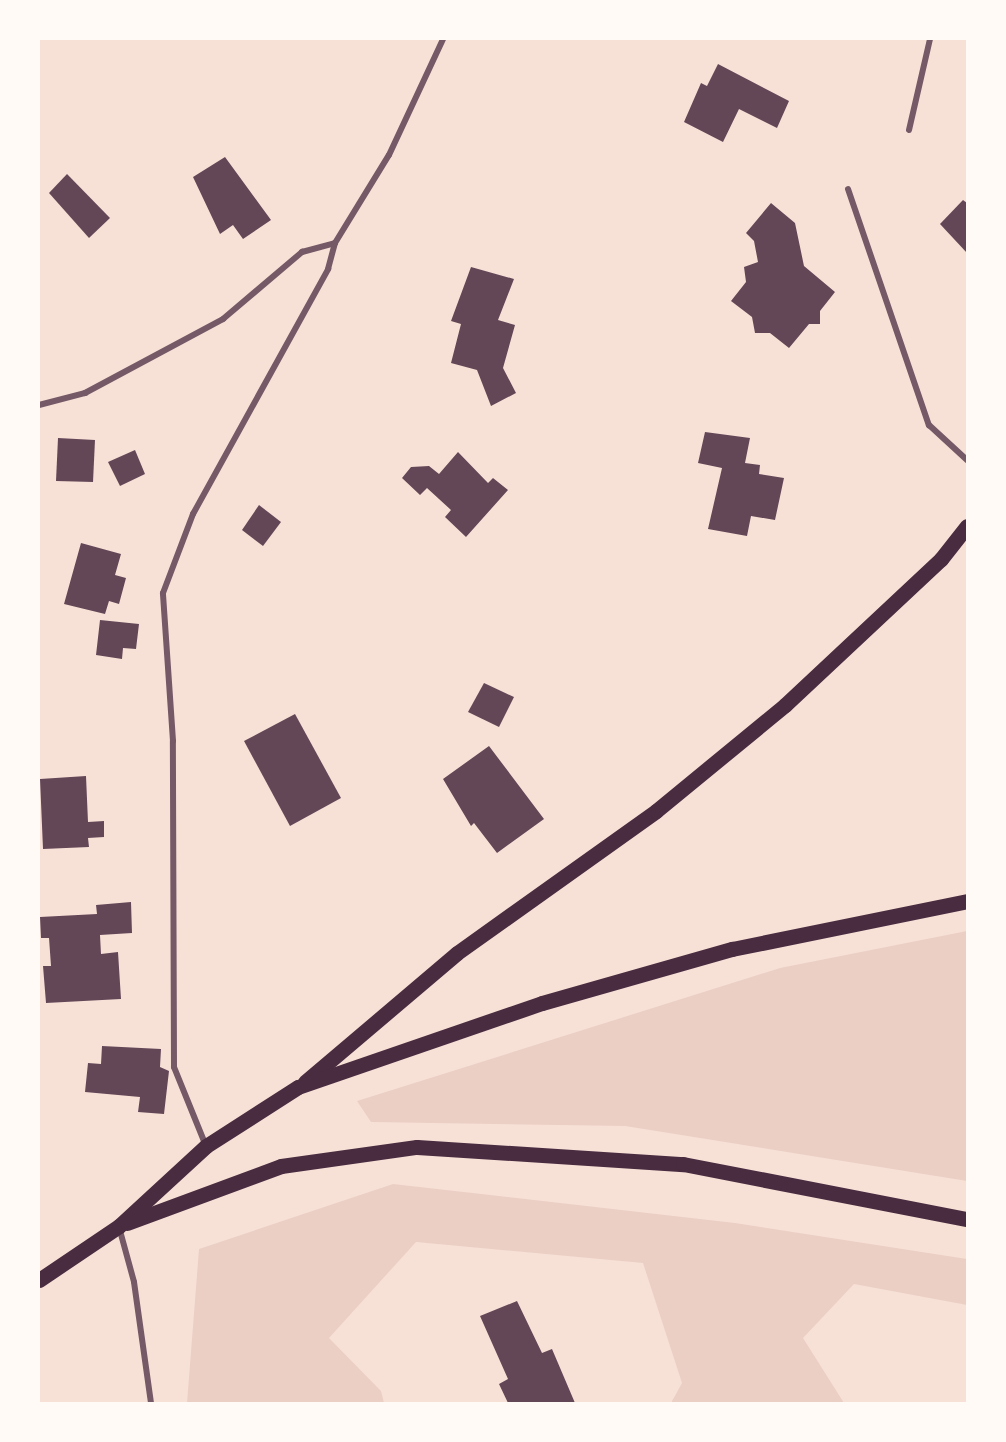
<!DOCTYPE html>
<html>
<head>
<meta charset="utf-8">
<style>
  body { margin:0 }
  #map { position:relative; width:1006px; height:1442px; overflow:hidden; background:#f7e1d7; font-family:Karla,sans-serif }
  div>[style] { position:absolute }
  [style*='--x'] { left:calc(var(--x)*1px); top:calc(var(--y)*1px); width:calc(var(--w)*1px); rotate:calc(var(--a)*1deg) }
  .green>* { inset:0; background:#ebcfc5 }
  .building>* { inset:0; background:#644757 }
  .minor>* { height:6px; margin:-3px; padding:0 3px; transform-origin:3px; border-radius:3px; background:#755966 }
  .primary>* { height:15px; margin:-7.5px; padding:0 7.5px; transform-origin:7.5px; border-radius:7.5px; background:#4a2c40 }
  span { translate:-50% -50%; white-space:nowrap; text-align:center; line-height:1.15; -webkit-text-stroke:4.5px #fffaf5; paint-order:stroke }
  .frame { position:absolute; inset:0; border:40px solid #fffaf5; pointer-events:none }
</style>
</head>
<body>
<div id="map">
  <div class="green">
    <div style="clip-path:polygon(967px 931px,967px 1181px,625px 1126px,371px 1122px,357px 1101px,780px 968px)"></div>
    <div style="clip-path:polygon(393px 1184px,735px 1223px,967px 1259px,967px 1305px,854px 1284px,803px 1338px,844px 1403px,671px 1403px,682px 1383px,643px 1263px,416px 1242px,329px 1338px,381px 1391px,384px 1403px,187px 1403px,199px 1249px)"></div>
  </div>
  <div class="building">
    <div style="clip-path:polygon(718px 64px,789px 101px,777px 128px,739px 109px,723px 142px,684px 122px,701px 83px,707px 86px)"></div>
    <div style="clip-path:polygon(225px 157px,271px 220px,243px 239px,233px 225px,220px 234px,193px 177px)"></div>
    <div style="clip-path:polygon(67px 174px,110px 218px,89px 238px,49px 193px)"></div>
    <div style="clip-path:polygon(963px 200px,967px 203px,967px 253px,940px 224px)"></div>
    <div style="clip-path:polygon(771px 203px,795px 223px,804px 266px,835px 292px,820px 311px,820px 324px,809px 324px,789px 348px,770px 333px,755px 333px,752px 317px,731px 301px,746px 282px,744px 267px,758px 262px,754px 241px,746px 233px)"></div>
    <div style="clip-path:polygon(471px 267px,514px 279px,498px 320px,515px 325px,503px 368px,516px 393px,491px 406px,477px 370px,451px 363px,461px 324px,451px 321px)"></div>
    <div style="clip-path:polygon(705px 432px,750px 438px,745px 463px,760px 465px,759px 474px,784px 478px,775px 520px,751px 516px,747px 536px,708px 529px,722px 468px,698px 463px)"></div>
    <div style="clip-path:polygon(58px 438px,95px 440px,93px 482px,56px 481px)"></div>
    <div style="clip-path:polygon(135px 450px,145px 474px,120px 486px,108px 462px)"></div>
    <div style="clip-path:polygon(458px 452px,488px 483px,493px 478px,508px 490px,466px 537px,445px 517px,451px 510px,427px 488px,420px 495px,402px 478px,411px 467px,429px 466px,439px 474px)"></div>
    <div style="clip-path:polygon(259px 505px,281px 522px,263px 546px,242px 530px)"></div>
    <div style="clip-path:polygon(81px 543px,121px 554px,115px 575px,126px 578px,119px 604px,109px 601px,105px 614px,64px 604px)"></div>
    <div style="clip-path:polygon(100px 620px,139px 624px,136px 649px,123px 648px,122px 659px,96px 655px)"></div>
    <div style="clip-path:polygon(484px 683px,514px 697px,499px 727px,468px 712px)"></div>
    <div style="clip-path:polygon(295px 714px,341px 798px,290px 826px,244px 741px)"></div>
    <div style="clip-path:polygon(489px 746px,544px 819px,497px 853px,474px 823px,471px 826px,443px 779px)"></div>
    <div style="clip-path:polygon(86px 776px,88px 822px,104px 821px,104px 837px,88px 838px,89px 847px,43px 849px,40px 779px)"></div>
    <div style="clip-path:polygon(131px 902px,132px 933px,100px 935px,101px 954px,118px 952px,121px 999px,46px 1003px,43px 966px,51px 966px,49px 938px,41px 938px,40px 917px,97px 914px,96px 905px)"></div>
    <div style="clip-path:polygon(102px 1046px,161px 1049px,160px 1067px,169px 1071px,164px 1114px,138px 1112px,140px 1097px,85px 1092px,88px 1063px,101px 1064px)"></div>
    <div style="clip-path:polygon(517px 1301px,542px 1353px,552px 1349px,575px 1403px,508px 1403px,499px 1384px,508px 1379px,480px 1316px)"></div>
  </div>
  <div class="minor">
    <div style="--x:909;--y:130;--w:93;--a:-77"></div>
    <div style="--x:848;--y:189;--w:250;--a:71.1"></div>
    <div style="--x:929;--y:425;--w:52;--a:42.6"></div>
    <div style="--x:39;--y:405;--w:48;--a:-14.6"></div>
    <div style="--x:85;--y:393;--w:157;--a:-28.2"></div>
    <div style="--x:223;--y:319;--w:104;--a:-40.3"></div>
    <div style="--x:302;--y:252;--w:34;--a:-15"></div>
    <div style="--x:206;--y:1146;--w:85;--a:-112.1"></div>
    <div style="--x:174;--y:1067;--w:326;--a:-90.2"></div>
    <div style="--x:173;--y:741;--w:148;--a:-93.9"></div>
    <div style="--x:163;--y:593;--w:85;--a:-69.2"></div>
    <div style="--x:193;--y:514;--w:280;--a:-61.1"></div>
    <div style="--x:328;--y:269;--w:27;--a:-75"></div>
    <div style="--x:335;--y:243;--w:103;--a:-58.5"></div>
    <div style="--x:389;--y:155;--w:128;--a:-65"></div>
    <div style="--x:119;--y:1227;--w:57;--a:74.7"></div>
    <div style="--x:134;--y:1282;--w:122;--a:82"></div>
  </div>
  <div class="primary">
    <div style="--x:305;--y:1082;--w:199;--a:-40.3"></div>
    <div style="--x:457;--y:953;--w:244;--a:-35.5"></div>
    <div style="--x:656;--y:811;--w:167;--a:-39.4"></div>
    <div style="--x:785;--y:705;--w:214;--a:-43.1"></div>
    <div style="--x:941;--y:559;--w:42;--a:-51.8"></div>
    <div style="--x:127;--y:1223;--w:164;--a:-20.3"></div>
    <div style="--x:281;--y:1166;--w:137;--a:-8"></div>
    <div style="--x:417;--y:1147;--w:267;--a:3.7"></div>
    <div style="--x:683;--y:1164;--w:289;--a:11"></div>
    <div style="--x:39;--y:1280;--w:97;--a:-34"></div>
    <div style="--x:119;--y:1226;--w:118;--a:-42.6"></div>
    <div style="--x:206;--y:1146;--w:109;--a:-32.7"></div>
    <div style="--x:298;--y:1087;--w:258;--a:-19"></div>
    <div style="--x:542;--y:1003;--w:198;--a:-15.9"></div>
    <div style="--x:732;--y:949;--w:240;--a:-11.5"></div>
  </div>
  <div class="frame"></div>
</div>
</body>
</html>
